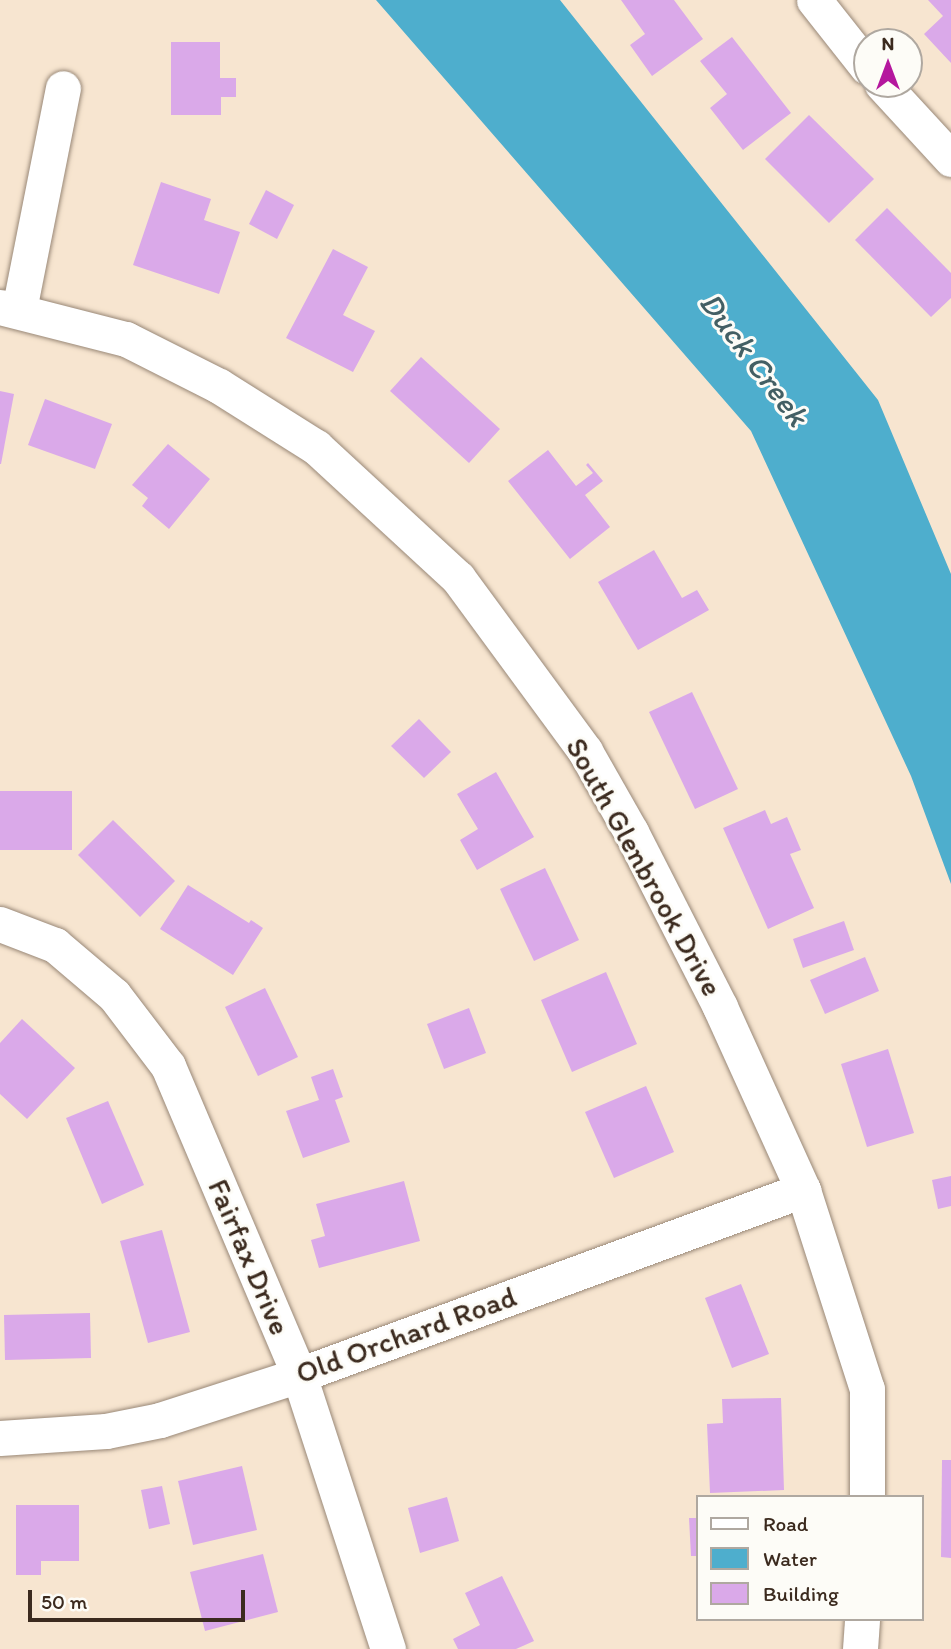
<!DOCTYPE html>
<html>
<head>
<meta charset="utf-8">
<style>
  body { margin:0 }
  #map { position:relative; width:951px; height:1649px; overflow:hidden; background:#f7e5d0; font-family:Itim,sans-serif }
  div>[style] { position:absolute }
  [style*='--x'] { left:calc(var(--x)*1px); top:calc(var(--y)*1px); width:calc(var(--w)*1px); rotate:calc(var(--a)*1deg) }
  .water>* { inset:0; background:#4eaecd }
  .building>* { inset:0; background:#daa9e9 }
  .roads { filter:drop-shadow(0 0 2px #987) drop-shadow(0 0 2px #987) }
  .minor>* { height:35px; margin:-17.5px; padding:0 17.5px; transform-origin:17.5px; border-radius:17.5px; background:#fff }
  span { translate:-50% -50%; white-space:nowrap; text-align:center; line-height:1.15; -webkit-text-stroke:6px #fdfcf7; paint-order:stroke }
  .street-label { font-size:30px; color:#3b2a1e }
  .water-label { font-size:32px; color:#435f64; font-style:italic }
  .legend { position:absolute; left:696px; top:1495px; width:228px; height:126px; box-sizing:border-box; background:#fdfcf7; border:2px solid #afa8a0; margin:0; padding:9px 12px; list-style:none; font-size:21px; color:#3b2a1e }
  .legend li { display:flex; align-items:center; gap:14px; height:35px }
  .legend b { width:35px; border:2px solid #afa8a0 }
  .north { position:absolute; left:853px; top:28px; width:70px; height:70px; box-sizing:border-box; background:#fdfcf7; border:2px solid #afa8a0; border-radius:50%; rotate:0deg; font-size:19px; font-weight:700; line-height:28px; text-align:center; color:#3b2a1e }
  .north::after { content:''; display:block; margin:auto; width:24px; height:32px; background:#b5179e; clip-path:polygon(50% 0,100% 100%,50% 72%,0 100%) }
  .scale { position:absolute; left:28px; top:1590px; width:217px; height:32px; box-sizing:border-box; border:4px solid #3b2a1e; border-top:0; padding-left:9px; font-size:21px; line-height:24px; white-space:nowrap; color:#3b2a1e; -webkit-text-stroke:5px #fdfcf7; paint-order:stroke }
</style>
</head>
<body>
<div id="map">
  <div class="water">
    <div style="clip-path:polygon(376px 0,560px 0,878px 400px,951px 574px,951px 884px,911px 776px,751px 431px)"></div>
  </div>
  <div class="building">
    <div style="clip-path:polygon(621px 0,674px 0,703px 39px,652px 76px,630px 45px,645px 34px)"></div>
    <div style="clip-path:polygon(928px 0,951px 0,951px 63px,924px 34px,943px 16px)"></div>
    <div style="clip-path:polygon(732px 37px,791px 113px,743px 150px,710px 108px,727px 94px,700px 61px)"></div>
    <div style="clip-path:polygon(171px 42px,220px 42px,220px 78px,236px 78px,236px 97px,221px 97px,221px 115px,171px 115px)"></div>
    <div style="clip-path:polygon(809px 115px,874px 179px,829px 223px,765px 159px)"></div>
    <div style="clip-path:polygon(161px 182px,211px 199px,204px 220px,240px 232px,219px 294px,133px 265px)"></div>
    <div style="clip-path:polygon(266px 190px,294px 205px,277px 239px,249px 224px)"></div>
    <div style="clip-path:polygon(887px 208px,951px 273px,951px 298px,931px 317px,855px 240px)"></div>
    <div style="clip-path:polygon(333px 249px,368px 267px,343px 315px,375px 331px,353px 372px,286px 338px)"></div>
    <div style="clip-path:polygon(421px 357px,500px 429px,469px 463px,390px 391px)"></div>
    <div style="clip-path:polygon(0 391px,14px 394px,1px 464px,0 464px)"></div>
    <div style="clip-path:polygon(45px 399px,112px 424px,95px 469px,28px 445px)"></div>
    <div style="clip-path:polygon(168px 444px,210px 479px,169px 529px,142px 506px,148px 498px,132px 485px)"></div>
    <div style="clip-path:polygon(548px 450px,576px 486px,593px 473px,586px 465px,588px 463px,603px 481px,585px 495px,610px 527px,570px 559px,508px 481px)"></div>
    <div style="clip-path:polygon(654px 550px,682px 598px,697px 590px,709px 610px,638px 650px,598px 582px)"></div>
    <div style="clip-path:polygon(692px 692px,738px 789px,695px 809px,649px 712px)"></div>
    <div style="clip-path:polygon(419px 719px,451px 752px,424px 778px,391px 746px)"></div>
    <div style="clip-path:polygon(496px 772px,534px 837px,477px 870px,460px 840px,478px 829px,457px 794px)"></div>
    <div style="clip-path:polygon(0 791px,72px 791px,72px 850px,0 850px)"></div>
    <div style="clip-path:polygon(765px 810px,771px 824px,787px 817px,801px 850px,790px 854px,814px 908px,768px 929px,723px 828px)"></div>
    <div style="clip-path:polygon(113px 820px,175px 881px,140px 917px,78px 855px)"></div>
    <div style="clip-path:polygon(545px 868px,579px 940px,534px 961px,500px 889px)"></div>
    <div style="clip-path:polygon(188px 885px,249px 923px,251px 920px,263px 928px,233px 975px,160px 929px)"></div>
    <div style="clip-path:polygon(844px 921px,854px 950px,803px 968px,793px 939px)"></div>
    <div style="clip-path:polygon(865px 957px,879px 991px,825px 1014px,810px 980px)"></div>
    <div style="clip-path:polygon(606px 972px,637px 1044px,572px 1072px,541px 1000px)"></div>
    <div style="clip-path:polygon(265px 988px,298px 1057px,258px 1076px,225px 1007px)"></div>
    <div style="clip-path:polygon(469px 1008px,486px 1053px,444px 1069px,427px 1024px)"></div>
    <div style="clip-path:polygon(22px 1019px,75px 1068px,27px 1119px,0 1094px,0 1043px)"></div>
    <div style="clip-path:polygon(888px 1049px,914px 1133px,867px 1147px,841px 1064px)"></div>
    <div style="clip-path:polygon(333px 1069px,343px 1097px,335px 1100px,350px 1142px,303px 1158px,286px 1111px,319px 1100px,311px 1077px)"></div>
    <div style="clip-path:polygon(646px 1086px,674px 1152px,614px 1178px,585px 1112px)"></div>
    <div style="clip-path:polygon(108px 1101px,144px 1185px,102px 1204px,66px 1118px)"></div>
    <div style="clip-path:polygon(951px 1176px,951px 1206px,938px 1209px,932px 1180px)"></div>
    <div style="clip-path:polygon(404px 1181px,420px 1241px,319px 1268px,311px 1240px,325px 1236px,316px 1204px)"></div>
    <div style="clip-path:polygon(162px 1230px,190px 1332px,148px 1343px,120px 1241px)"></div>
    <div style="clip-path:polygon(741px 1284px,769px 1354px,732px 1368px,705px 1298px)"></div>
    <div style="clip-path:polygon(90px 1313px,91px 1358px,5px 1360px,4px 1315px)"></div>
    <div style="clip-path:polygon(781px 1398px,784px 1490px,710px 1493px,707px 1424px,723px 1423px,722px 1399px)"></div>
    <div style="clip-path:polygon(942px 1460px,951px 1460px,951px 1558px,941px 1557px)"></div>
    <div style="clip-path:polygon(242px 1466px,257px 1530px,193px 1545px,178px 1481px)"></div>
    <div style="clip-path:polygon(162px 1486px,170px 1524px,149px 1529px,141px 1490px)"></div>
    <div style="clip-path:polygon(447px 1497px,459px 1541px,420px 1553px,408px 1508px)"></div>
    <div style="clip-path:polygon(16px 1505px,79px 1505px,79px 1561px,41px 1561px,41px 1575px,16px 1575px)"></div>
    <div style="clip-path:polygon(689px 1518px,697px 1518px,697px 1556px,691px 1556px)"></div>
    <div style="clip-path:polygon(263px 1554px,278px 1612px,205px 1631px,190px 1572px)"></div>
    <div style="clip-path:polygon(502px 1576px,534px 1641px,516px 1649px,458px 1649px,453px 1639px,480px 1625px,465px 1593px)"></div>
  </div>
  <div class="roads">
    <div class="minor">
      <div style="--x:814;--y:0;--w:85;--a:51.7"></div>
      <div style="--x:882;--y:84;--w:102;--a:47.4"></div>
      <div style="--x:0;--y:307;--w:130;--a:14.3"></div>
      <div style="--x:126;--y:339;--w:104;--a:26.8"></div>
      <div style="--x:219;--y:386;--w:115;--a:32.2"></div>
      <div style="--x:316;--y:447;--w:193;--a:42.7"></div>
      <div style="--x:458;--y:578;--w:215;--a:53.7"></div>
      <div style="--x:585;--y:751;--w:93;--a:60.4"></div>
      <div style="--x:631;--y:832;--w:196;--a:63"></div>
      <div style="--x:720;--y:1007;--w:201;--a:65.6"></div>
      <div style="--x:803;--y:1190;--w:209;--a:72.2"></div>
      <div style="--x:867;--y:1389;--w:108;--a:90"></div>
      <div style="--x:19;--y:310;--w:226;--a:-78.8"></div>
      <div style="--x:0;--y:924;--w:59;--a:20.9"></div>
      <div style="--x:55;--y:945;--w:77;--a:40.3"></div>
      <div style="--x:114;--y:995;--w:89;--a:52.7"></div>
      <div style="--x:168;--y:1066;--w:336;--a:67"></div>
      <div style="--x:299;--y:1375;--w:288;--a:72"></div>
      <div style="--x:0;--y:1438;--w:106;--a:-3.8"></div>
      <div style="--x:106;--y:1431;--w:55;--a:-11.5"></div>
      <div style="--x:160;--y:1420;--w:146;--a:-17.9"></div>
      <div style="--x:299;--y:1375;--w:537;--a:-20.16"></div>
      <div style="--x:860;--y:1649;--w:30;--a:-86"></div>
    </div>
  </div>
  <div class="street-label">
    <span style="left:644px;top:867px;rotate:61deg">South Glenbrook Drive</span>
    <span style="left:249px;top:1257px;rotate:67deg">Fairfax Drive</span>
    <span style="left:406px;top:1335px;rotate:-20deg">Old Orchard Road</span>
  </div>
  <div class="water-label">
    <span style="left:754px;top:359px;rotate:53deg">Duck Creek</span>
  </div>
  <ul class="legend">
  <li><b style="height:9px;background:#fff"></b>Road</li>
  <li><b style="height:19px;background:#4eaecd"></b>Water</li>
  <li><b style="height:19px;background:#daa9e9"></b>Building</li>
  </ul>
  <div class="north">N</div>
  <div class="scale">50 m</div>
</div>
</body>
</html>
